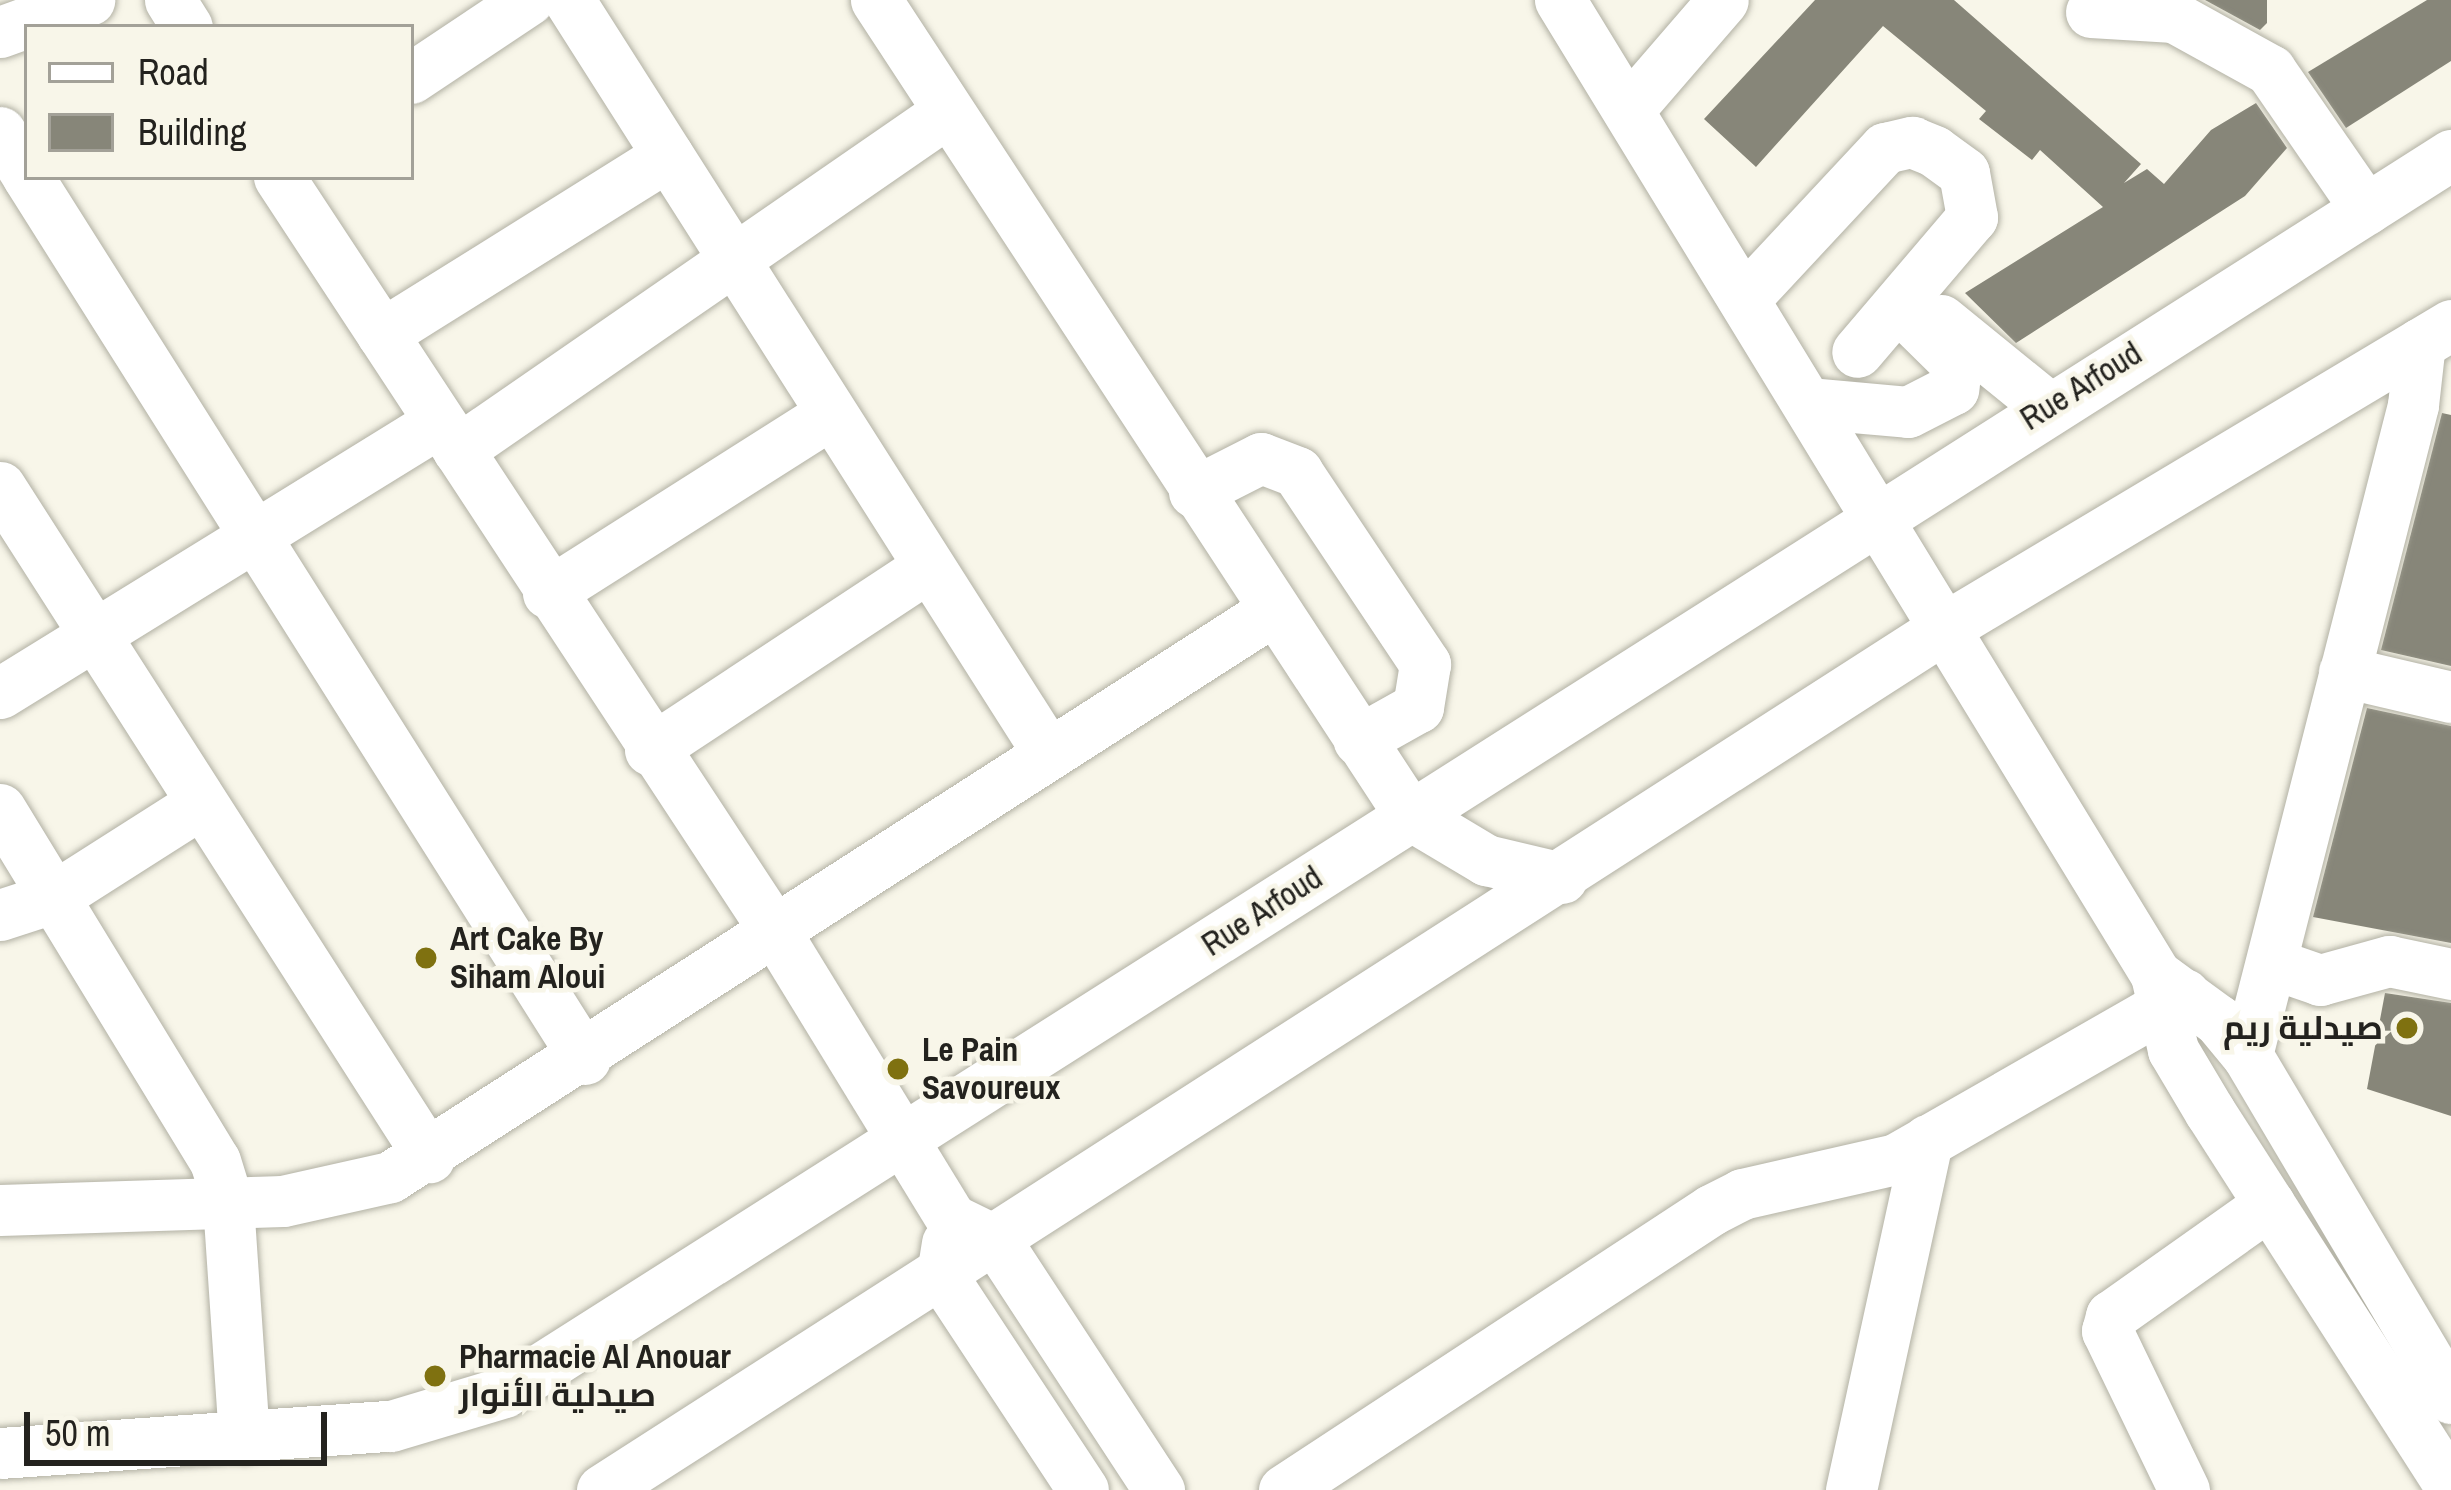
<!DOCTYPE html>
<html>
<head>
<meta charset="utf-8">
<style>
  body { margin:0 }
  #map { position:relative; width:2451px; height:1490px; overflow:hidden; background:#f8f6e9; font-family:"Archivo Narrow",Cairo,sans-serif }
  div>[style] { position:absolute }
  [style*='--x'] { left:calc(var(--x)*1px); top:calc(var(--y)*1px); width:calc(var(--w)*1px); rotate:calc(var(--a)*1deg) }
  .building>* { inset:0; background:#878679 }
  .roads { filter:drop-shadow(0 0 3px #b2b1a4) drop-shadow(0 0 3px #b2b1a4) }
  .minor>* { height:51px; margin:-25.5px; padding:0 25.5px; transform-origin:25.5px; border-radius:25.5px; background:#fff }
  .dots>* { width:33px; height:33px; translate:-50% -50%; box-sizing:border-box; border:6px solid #f8f6e9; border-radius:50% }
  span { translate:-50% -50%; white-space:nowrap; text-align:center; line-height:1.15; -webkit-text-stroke:9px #f8f6e9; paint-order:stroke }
  .street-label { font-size:33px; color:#23221e }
  .poi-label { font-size:33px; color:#23221e; font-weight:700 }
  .left { translate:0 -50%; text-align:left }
  .right { translate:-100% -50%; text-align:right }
  .legend { position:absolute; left:24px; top:24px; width:390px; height:156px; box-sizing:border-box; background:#f8f6e9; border:3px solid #a3a198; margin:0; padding:15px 21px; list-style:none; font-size:36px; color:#23221e }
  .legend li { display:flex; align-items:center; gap:24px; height:60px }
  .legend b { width:60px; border:3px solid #a3a198 }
  .scale { position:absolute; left:24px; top:1412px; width:303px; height:54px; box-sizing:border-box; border:6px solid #23221e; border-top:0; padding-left:15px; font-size:36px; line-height:42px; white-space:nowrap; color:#23221e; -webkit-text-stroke:9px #f8f6e9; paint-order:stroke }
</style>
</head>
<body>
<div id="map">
  <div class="building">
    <div style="clip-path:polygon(1815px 0,1954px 0,2141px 164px,2124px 183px,2147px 169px,2164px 184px,2211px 130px,2256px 103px,2287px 148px,2245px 196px,2016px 343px,1965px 293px,2103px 207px,2040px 150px,2032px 160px,1979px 119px,1986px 111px,1883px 26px,1756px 167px,1704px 119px)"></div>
    <div style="clip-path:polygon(2205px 0,2267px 0,2267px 23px,2260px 30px)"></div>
    <div style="clip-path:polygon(2427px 0,2451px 0,2451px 61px,2346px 128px,2308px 72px)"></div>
    <div style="clip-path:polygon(2442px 413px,2451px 415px,2451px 666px,2381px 650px)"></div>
    <div style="clip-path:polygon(2367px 708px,2451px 726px,2451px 943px,2313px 917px)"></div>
    <div style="clip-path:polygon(2385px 993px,2451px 1003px,2451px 1116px,2367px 1089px)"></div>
  </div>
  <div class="roads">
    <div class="minor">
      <div style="--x:170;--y:0;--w:32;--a:58"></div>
      <div style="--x:569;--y:0;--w:892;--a:57.54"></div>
      <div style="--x:876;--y:0;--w:973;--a:56.78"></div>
      <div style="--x:1409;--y:814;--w:90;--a:30.9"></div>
      <div style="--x:1486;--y:860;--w:78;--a:13.3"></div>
      <div style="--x:1560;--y:0;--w:1143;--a:58.56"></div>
      <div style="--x:2156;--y:975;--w:77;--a:77.2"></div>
      <div style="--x:2173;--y:1050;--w:72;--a:59.2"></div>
      <div style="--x:2210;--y:1112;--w:446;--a:57.3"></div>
      <div style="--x:2091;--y:12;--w:83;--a:3.4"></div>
      <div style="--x:2174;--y:17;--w:110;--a:28.9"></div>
      <div style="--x:2270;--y:70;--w:169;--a:55.4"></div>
      <div style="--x:0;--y:32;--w:95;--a:-19.8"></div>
      <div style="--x:411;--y:78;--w:141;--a:-33.7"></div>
      <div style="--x:1628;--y:110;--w:145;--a:-49.2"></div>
      <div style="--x:0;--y:132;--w:51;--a:57.9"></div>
      <div style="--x:28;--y:177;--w:1043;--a:57.73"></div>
      <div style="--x:279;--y:177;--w:905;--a:56.68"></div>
      <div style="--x:776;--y:933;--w:335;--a:58.5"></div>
      <div style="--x:951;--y:1219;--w:50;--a:26.1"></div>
      <div style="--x:996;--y:1241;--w:298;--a:56.8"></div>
      <div style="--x:1744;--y:299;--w:207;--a:-47"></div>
      <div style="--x:1885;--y:148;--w:28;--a:-13"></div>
      <div style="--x:1912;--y:142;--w:24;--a:22"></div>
      <div style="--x:1934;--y:151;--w:37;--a:36"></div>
      <div style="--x:1964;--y:173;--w:45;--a:79.7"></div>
      <div style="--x:1972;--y:217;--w:177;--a:130.4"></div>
      <div style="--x:1941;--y:320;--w:138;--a:39.1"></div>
      <div style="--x:382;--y:334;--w:337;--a:-32"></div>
      <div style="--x:1808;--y:403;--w:100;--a:5.1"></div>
      <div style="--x:1908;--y:412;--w:51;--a:-27.1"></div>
      <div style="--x:1953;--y:389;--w:25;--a:-81"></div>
      <div style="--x:1957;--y:364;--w:83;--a:-135.5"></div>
      <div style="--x:458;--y:450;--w:593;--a:-34.63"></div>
      <div style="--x:0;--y:487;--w:796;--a:57.37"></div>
      <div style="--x:1194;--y:492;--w:75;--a:-26.9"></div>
      <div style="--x:1261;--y:458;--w:39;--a:21"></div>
      <div style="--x:1297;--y:472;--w:231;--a:56.3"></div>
      <div style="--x:1425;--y:664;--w:44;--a:99.2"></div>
      <div style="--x:1418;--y:707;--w:68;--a:150.8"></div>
      <div style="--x:548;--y:593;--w:330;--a:-32.4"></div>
      <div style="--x:2344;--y:672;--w:110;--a:13.2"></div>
      <div style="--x:0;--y:693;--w:516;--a:-31.69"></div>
      <div style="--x:650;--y:750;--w:328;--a:-33.4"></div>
      <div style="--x:0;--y:809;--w:412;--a:58.6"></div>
      <div style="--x:215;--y:1161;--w:44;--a:72.8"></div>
      <div style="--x:228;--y:1203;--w:235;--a:86.1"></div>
      <div style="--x:0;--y:915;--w:55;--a:-18.1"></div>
      <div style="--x:52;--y:898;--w:177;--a:-32.5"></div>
      <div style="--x:2271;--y:963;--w:52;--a:19.1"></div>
      <div style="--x:2320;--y:980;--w:72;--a:-15.4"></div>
      <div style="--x:2389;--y:961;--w:63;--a:11.8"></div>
      <div style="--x:2156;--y:975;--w:77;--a:36"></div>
      <div style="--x:2218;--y:1020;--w:45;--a:50.4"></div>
      <div style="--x:2247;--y:1055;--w:399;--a:59.3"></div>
      <div style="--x:2247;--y:1055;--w:671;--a:-75.67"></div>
      <div style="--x:2413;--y:405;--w:62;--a:-83.6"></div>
      <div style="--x:0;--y:1210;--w:283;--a:-1.8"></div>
      <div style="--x:283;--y:1201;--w:110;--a:-12.6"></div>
      <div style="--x:390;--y:1177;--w:1048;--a:-32.69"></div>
      <div style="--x:947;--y:1243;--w:33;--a:99"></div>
      <div style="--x:942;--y:1276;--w:256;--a:56.6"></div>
      <div style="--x:0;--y:1453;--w:392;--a:-4"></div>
      <div style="--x:391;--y:1426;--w:118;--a:-16.7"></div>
      <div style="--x:504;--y:1392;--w:2307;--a:-32.43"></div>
      <div style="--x:602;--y:1490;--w:1601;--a:-32.71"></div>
      <div style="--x:1949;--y:625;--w:585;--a:-30.86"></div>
      <div style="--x:1284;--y:1490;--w:511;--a:-33.25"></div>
      <div style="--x:1711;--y:1210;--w:35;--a:-27"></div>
      <div style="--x:1742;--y:1194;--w:158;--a:-12.8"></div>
      <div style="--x:1896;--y:1159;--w:332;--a:-29.8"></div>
      <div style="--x:1851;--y:1490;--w:358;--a:-77.7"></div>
      <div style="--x:2184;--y:1490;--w:177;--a:-115.8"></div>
      <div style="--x:2107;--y:1331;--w:16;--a:-75"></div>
      <div style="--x:2111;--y:1316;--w:194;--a:-35.3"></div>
    </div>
  </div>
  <div class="dots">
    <div style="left:426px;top:958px;background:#7f7110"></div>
    <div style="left:2407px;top:1028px;background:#7f7110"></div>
    <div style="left:898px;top:1069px;background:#7f7110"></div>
    <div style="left:435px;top:1376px;background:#7f7110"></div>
  </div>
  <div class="street-label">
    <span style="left:2081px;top:386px;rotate:-32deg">Rue Arfoud</span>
    <span style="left:1262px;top:911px;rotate:-33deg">Rue Arfoud</span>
  </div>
  <div class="poi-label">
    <span class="left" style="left:450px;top:958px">Art Cake By<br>Siham Aloui</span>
    <span class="right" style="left:2383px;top:1028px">صيدلية ريم</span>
    <span class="left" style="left:922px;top:1069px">Le Pain<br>Savoureux</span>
    <span class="left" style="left:459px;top:1376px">Pharmacie Al Anouar<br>صيدلية الأنوار</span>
  </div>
  <ul class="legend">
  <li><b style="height:15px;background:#fff"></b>Road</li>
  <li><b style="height:33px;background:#878679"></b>Building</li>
  </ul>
  <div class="scale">50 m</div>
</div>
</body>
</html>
